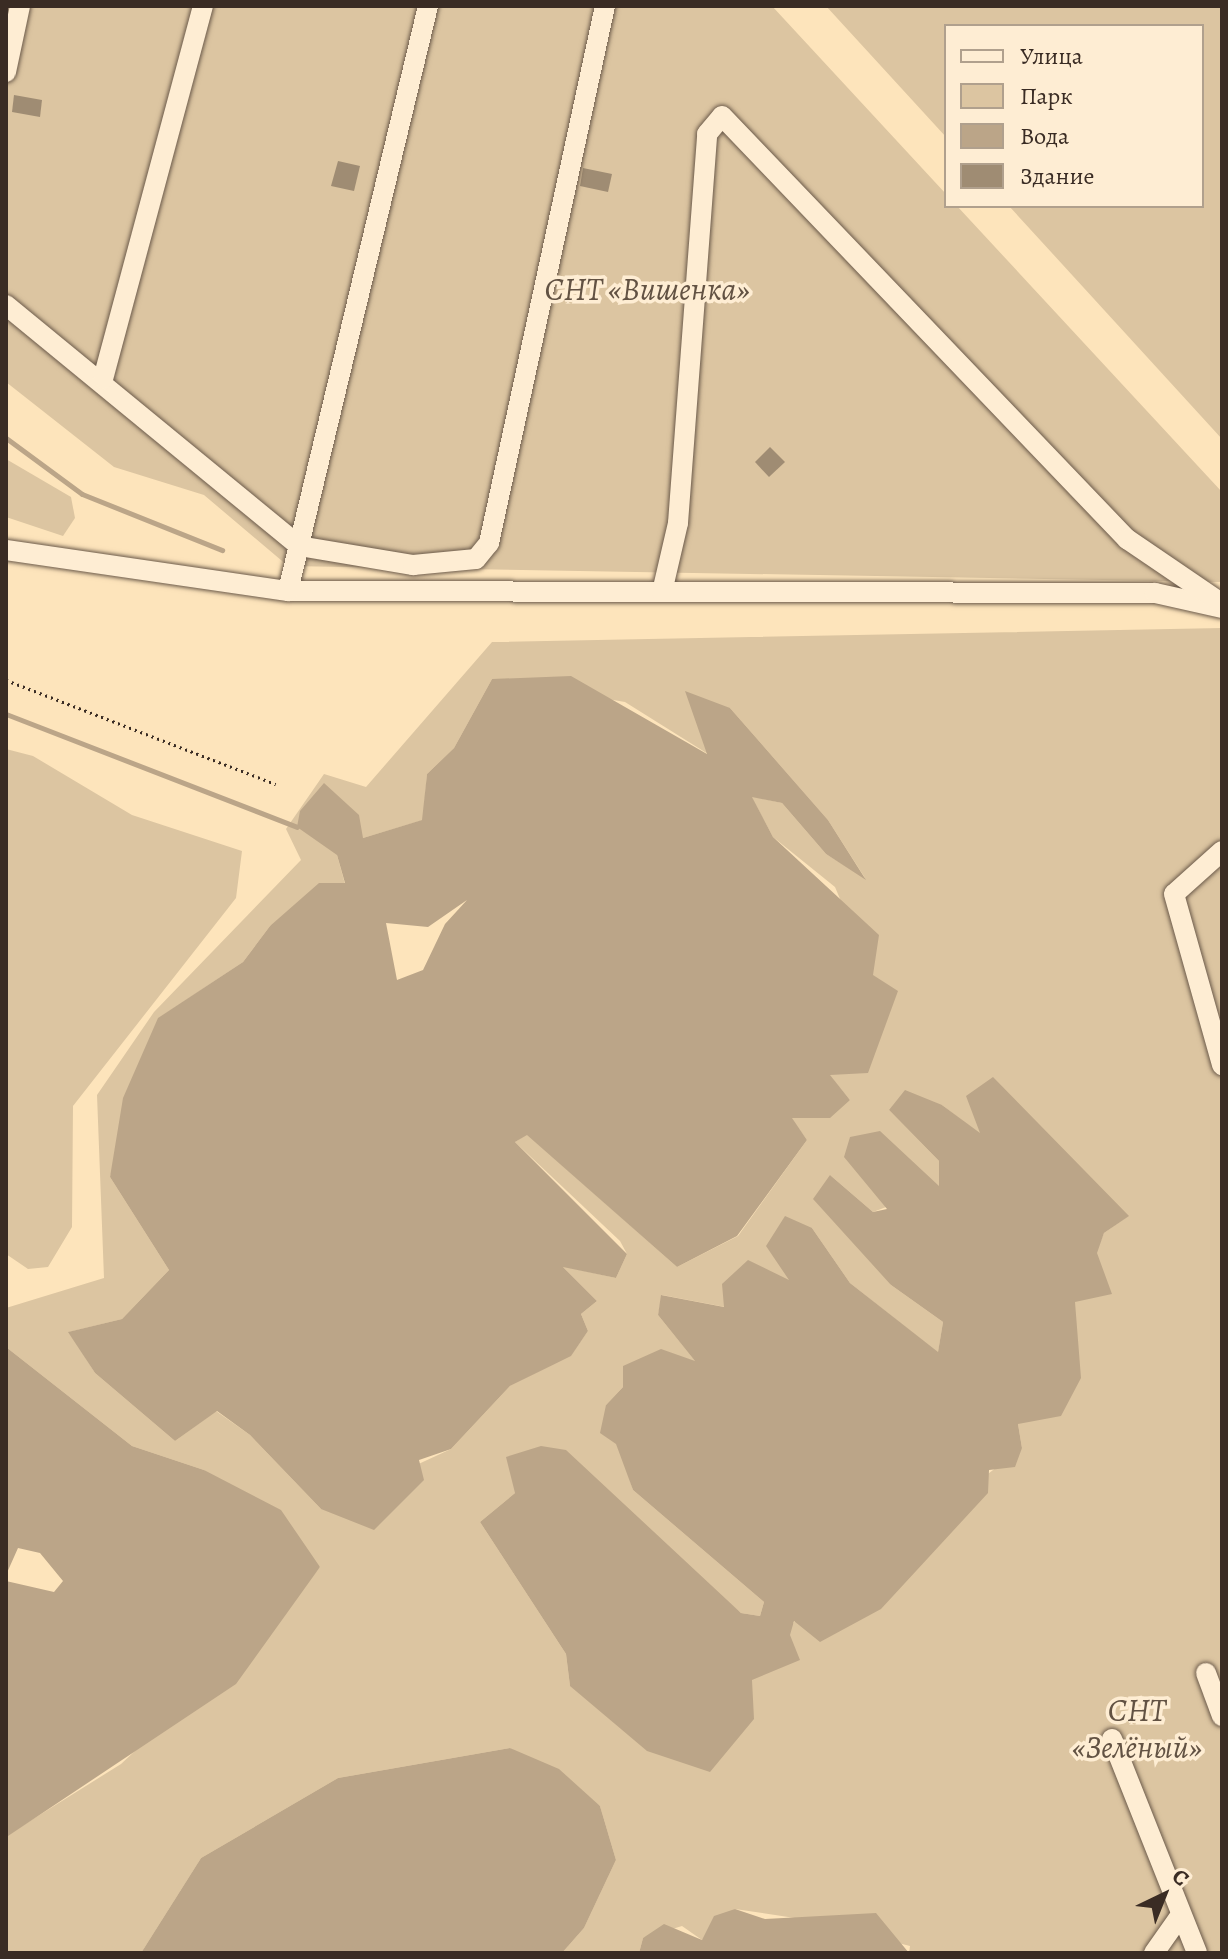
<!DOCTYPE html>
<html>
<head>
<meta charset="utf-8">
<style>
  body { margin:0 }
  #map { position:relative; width:1228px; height:1959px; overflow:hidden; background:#fde4bb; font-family:Alegreya,serif }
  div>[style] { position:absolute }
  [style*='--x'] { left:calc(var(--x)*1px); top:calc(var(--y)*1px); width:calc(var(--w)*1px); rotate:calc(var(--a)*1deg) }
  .green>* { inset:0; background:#dcc5a1 }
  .water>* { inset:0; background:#bba588 }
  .stream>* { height:5px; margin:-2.5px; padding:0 2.5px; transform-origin:2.5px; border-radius:2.5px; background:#bba588 }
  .building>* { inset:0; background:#9f8c73 }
  .path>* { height:3px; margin-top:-1.5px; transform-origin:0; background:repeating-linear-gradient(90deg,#3a2c24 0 2px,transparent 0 6px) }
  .roads { filter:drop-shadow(0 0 2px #6b5a4a) drop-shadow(0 0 2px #6b5a4a) }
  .minor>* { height:20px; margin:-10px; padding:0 10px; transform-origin:10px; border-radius:10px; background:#feedd3 }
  span { translate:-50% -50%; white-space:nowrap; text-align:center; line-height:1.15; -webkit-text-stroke:7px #feedd3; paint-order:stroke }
  .park-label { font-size:32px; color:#625243; font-style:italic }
  .frame { position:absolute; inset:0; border:8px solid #3a2c24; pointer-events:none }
  .legend { position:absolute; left:944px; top:24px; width:260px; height:184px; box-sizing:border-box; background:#feedd3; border:2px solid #b0a08d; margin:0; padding:10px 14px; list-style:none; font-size:24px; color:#3a2c24 }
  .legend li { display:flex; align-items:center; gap:16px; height:40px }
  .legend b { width:40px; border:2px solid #b0a08d }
  .north { position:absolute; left:1124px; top:1855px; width:80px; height:80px; -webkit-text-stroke:6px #feedd3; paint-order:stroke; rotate:43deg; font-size:22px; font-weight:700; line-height:32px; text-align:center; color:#3a2c24 }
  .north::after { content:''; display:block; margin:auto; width:28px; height:36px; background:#3a2c24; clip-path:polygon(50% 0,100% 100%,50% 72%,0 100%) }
</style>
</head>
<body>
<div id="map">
  <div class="green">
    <div style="clip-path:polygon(6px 6px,772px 6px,946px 194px,946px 206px,957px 206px,1222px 492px,1222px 582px,288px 566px,204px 495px,114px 467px,6px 382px)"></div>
    <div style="clip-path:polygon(826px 6px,1222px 6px,1222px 439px,1009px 206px,1202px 206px,1202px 26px,946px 26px,946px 137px)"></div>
    <div style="clip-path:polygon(6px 459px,71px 497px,75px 518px,63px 536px,6px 517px)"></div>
    <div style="clip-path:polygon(evenodd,1222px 628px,1222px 1953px,909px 1953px,910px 1946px,808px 1920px,735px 1909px,702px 1940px,682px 1926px,643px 1938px,639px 1953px,562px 1953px,584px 1928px,616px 1860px,600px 1806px,510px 1748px,338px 1778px,201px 1858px,141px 1953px,6px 1953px,6px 1836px,121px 1764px,282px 1614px,320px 1567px,204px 1470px,132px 1446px,6px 1347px,6px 1308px,104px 1278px,97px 1095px,154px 1012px,301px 860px,286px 829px,324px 774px,366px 787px,492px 642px,1222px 628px,492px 679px,625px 702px,708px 754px,702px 735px,730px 708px,828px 820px,865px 878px,826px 854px,782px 803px,751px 796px,773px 837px,835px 887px,872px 975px,829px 1075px,850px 1100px,791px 1118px,807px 1140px,738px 1236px,677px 1267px,527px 1134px,515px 1142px,620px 1241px,627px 1254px,616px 1278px,562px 1266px,597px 1301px,581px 1314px,588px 1331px,571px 1355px,510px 1386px,451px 1449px,321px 1509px,250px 1435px,216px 1411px,175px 1441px,95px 1373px,69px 1332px,122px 1319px,169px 1270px,110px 1177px,159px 1018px,243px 962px,270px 926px,345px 884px,337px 855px,363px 838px,423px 820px,427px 774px,454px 748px,492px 679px,1222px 628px,942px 1105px,981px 1135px,1096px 1185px,1128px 1216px,1104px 1233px,1075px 1302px,1075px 1321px,1018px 1424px,1022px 1448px,795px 1621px,751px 1680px,570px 1686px,566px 1654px,480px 1522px,515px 1493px,662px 1546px,741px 1613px,760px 1616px,764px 1602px,633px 1490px,606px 1405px,623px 1387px,696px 1362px,658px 1315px,662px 1295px,725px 1307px,791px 1281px,812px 1228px,850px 1283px,938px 1353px,943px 1322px,891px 1285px,830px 1175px,873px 1212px,939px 1187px,939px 1161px,889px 1110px,942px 1105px)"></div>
    <div style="clip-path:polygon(6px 749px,33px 756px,132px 815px,242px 851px,236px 898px,73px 1106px,72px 1227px,48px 1267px,28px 1269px,6px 1254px)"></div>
  </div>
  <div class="water">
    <div style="clip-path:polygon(evenodd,571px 676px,707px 754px,685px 691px,730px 708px,828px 820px,866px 880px,826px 854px,782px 803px,752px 797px,773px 837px,879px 935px,873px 975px,898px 991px,868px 1073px,830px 1075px,850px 1100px,830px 1118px,792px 1118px,807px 1140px,737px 1236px,677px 1267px,527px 1135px,515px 1142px,627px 1254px,616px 1278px,563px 1267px,597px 1301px,581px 1314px,588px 1331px,571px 1356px,510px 1386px,451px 1449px,419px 1460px,424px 1480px,374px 1530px,321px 1509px,250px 1435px,217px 1411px,175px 1441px,95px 1373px,68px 1332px,122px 1319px,169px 1270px,110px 1177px,123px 1098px,158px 1018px,243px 962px,270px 926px,319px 883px,345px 883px,337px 855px,297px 827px,300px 811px,324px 783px,359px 815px,363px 838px,422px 820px,427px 774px,454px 748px,492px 679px,571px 676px,467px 900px,445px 924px,423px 970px,397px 980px,386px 923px,428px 927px,467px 900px)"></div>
    <div style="clip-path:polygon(993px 1077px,1129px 1216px,1104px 1233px,1097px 1253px,1112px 1294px,1075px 1302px,1081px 1378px,1061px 1416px,1018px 1424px,1022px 1448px,1015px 1467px,989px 1470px,988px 1493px,881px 1609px,820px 1642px,794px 1621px,790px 1635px,800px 1660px,752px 1680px,754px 1719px,710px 1772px,647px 1751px,570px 1686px,566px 1654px,480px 1522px,515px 1493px,506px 1457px,541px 1446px,566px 1450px,741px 1613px,760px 1616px,764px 1602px,633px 1490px,616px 1444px,600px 1433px,606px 1405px,623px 1387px,623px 1366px,661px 1349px,695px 1361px,658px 1315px,661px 1295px,724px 1307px,722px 1284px,748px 1260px,789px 1280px,766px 1246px,785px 1216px,812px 1228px,850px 1283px,938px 1352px,943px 1322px,891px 1285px,813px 1199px,830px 1175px,873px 1212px,887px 1209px,844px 1157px,850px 1137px,880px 1131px,939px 1186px,939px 1161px,889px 1110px,905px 1090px,942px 1105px,980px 1133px,966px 1096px)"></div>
    <div style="clip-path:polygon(6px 1347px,132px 1446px,204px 1470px,281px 1510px,320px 1567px,236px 1684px,8px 1836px,6px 1581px,54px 1592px,63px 1581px,40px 1553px,18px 1548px,6px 1575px)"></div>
    <div style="clip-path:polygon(510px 1748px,559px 1769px,600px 1806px,616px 1860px,584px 1928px,562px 1953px,141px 1953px,201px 1858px,338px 1778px)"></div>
    <div style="clip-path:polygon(735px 1909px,765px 1919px,876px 1913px,909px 1953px,639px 1953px,643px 1938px,664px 1924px,702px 1940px,714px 1916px)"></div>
  </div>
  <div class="stream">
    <div style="--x:6;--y:438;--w:94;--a:36.4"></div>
    <div style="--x:82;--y:494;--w:151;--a:21.8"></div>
    <div style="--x:6;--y:714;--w:312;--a:21.2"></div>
  </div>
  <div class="building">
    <div style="clip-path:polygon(14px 95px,42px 100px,40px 117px,12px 112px)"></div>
    <div style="clip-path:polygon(338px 161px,360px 166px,354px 191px,331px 186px)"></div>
    <div style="clip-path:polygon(583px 168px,612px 174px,608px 192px,580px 186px)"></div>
    <div style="clip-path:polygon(770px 447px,785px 462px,769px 477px,755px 462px)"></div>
  </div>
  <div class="path">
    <div style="--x:6;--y:680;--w:289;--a:21.1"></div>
  </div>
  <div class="roads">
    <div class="minor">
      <div style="--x:6;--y:72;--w:67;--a:-78"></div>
      <div style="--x:6;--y:305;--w:379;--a:39.4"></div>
      <div style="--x:299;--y:546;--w:116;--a:9.5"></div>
      <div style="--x:413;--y:565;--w:63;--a:-5.4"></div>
      <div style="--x:476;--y:559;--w:21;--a:-51"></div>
      <div style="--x:489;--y:543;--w:549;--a:-77.81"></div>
      <div style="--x:103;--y:379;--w:386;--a:-75"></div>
      <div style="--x:6;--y:550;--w:285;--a:8.3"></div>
      <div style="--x:288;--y:591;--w:867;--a:0.13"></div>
      <div style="--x:1155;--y:593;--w:69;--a:12.6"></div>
      <div style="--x:288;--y:591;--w:602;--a:-76.54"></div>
      <div style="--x:662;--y:592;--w:71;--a:-76.9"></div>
      <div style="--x:678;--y:523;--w:390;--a:-85.7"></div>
      <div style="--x:707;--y:134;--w:23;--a:-50"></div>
      <div style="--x:722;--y:116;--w:586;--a:46.25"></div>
      <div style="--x:1127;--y:539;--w:114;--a:34.2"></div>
      <div style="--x:1222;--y:851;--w:64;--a:138.1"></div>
      <div style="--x:1174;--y:894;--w:178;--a:74.3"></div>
      <div style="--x:1206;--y:1673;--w:46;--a:69.6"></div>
      <div style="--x:1112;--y:1739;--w:230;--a:68.3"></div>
      <div style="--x:1154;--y:1953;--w:45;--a:-54.9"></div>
    </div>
  </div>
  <div class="park-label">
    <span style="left:647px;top:289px">СНТ «Вишенка»</span>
    <span style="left:1137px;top:1729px">СНТ<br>«Зелёный»</span>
  </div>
  <div class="frame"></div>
  <ul class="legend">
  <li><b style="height:10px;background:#feedd3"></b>Улица</li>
  <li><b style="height:22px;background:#dcc5a1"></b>Парк</li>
  <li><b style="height:22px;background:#bba588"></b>Вода</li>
  <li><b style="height:22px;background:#9f8c73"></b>Здание</li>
  </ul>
  <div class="north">С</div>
</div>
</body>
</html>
